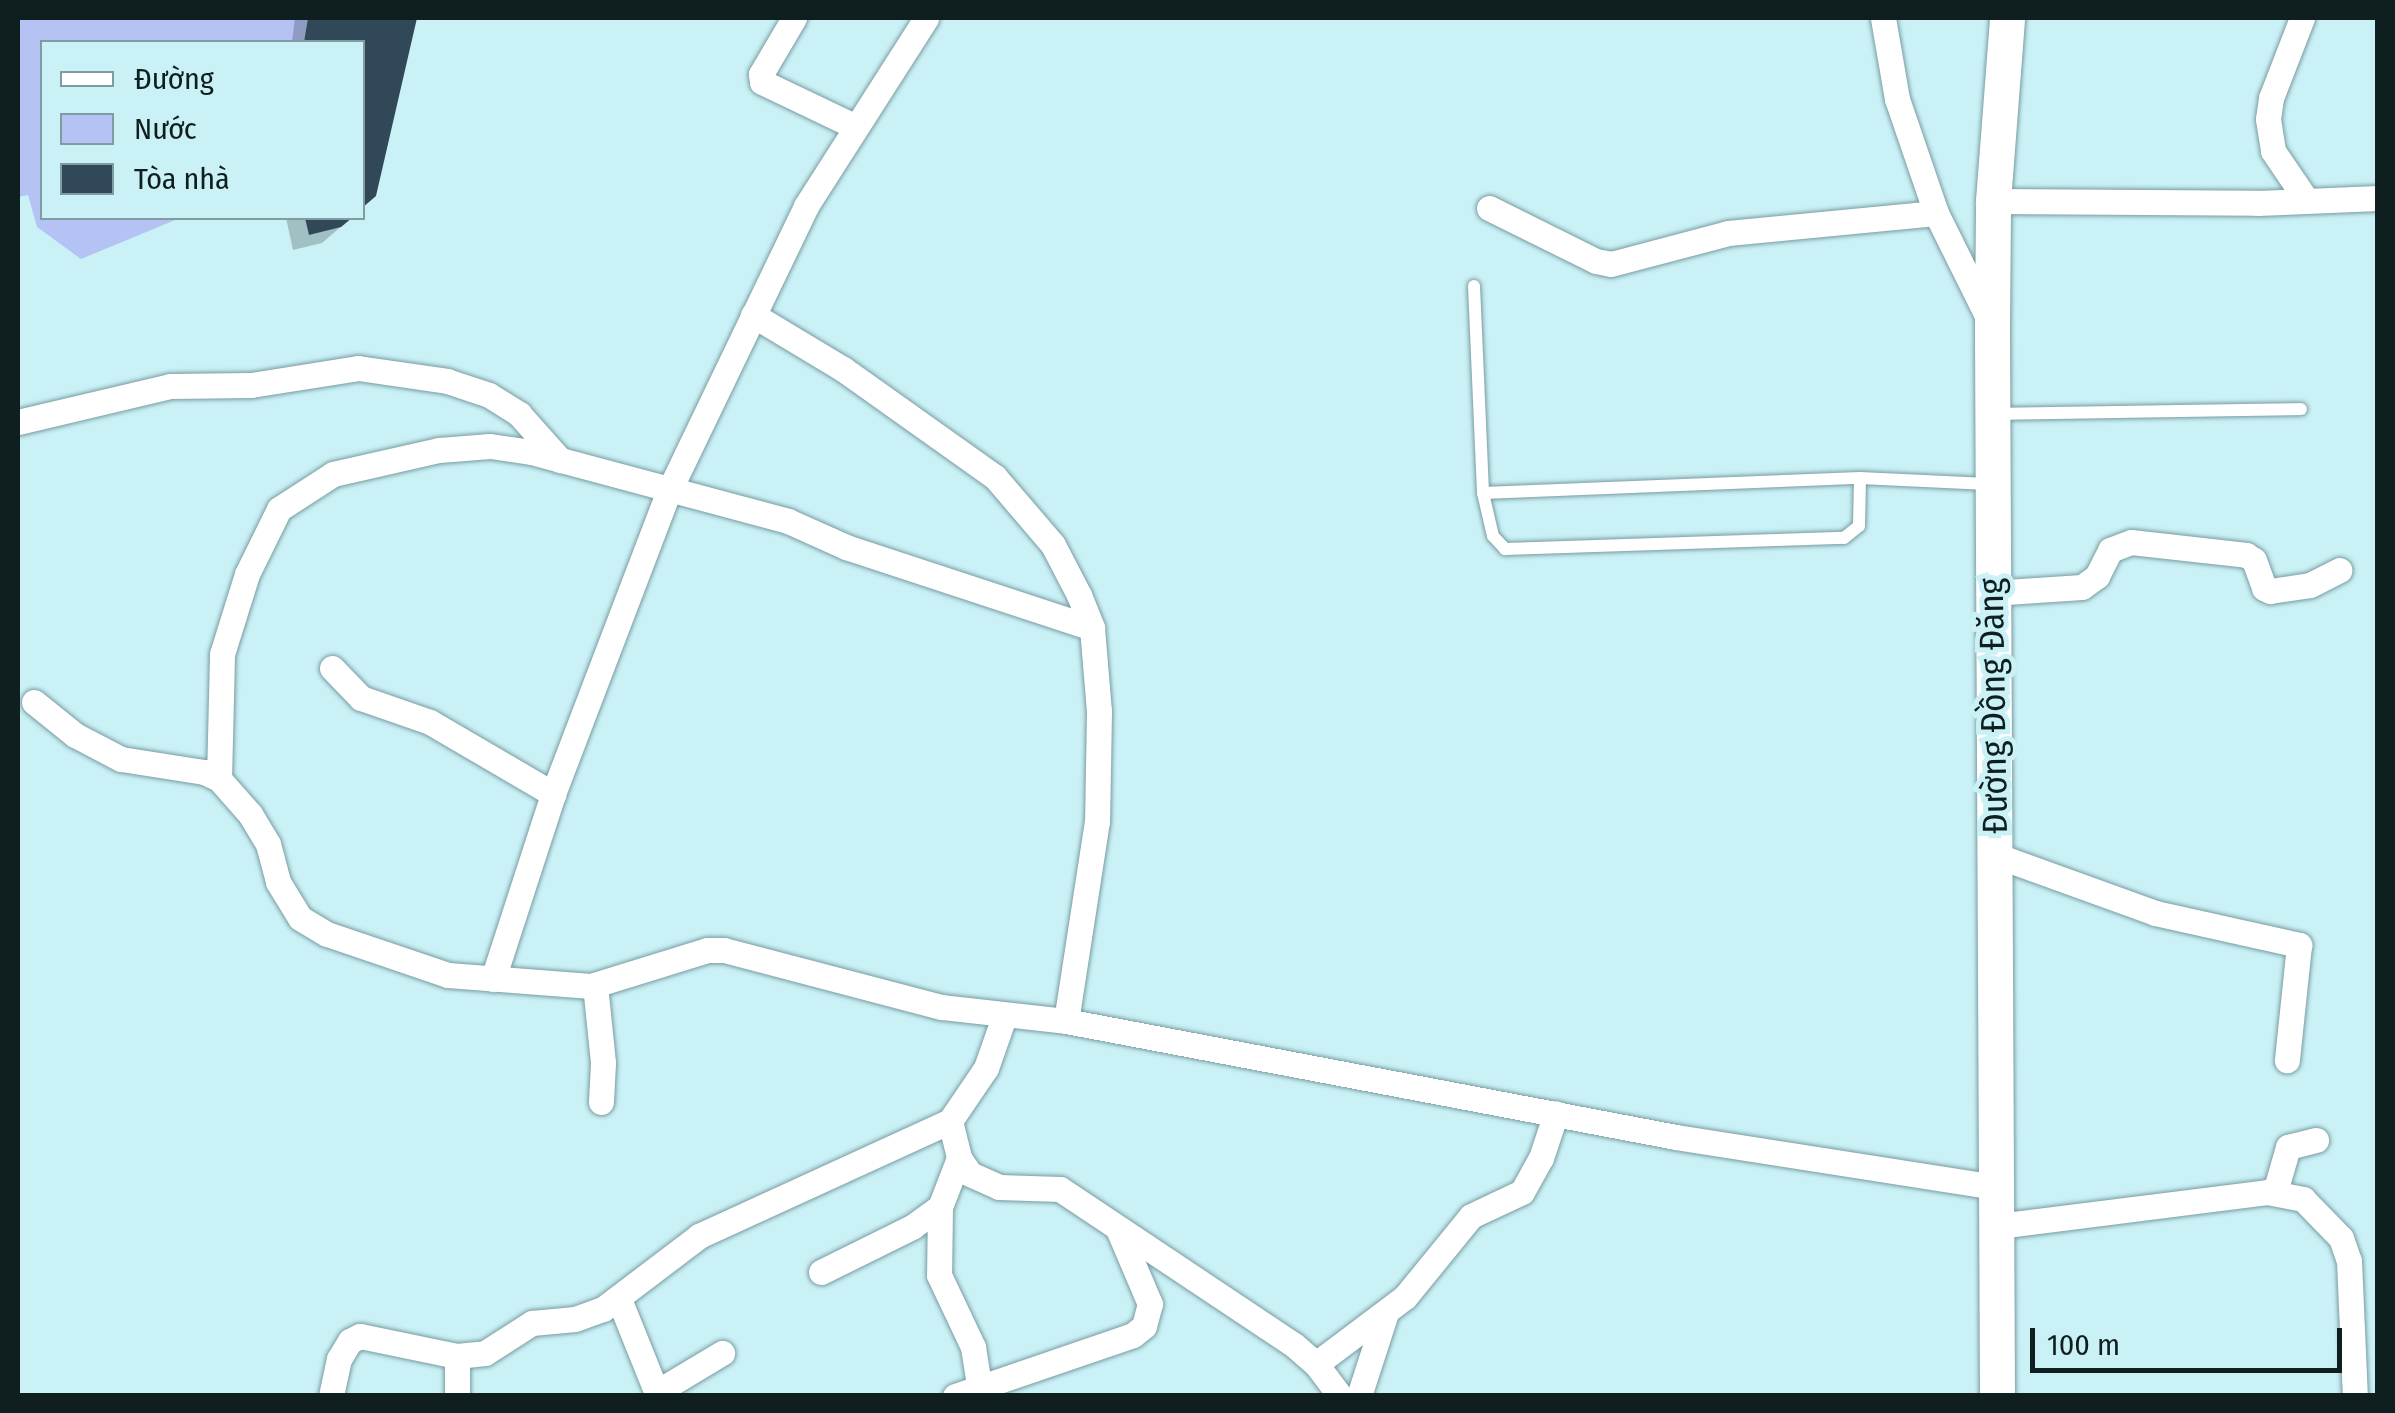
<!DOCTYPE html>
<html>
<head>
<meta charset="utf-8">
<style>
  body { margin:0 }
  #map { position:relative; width:2395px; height:1413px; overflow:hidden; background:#caf1f6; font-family:"Fira Sans Condensed",sans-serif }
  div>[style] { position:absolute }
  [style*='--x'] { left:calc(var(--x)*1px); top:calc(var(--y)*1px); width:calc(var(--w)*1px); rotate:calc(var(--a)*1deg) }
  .water>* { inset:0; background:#b4c2f4 }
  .shadow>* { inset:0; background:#0003 }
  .building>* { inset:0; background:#304858 }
  .roads { filter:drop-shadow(0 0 2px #789ca1) drop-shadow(0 0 2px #789ca1) }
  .service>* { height:12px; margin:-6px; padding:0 6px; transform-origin:6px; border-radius:6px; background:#fff }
  .minor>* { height:25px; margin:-12.5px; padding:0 12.5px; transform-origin:12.5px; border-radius:12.5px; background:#fff }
  .secondary>* { height:35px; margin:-17.5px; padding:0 17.5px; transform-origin:17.5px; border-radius:17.5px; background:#fff }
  span { translate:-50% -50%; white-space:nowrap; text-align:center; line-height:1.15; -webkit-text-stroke:10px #caf1f6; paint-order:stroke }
  .street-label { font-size:35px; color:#0f1e1f }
  .frame { position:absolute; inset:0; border:20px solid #0f1e1f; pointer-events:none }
  .legend { position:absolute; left:40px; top:40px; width:325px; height:180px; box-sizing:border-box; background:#caf1f6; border:2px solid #7f9da0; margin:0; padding:12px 18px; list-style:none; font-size:30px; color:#0f1e1f }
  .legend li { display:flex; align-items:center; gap:20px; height:50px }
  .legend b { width:50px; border:2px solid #7f9da0 }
  .scale { position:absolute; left:2030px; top:1328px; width:312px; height:45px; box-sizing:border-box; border:5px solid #0f1e1f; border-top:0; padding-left:12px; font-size:30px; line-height:35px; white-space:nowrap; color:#0f1e1f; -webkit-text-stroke:8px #caf1f6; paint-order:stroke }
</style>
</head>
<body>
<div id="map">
  <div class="water">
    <div style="clip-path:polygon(18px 18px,308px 18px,304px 42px,42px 42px,42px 218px,180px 218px,81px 259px,37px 227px,28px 195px,18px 197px)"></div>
  </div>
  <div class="shadow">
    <div style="clip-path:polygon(295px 18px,414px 18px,374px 195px,362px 42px,292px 42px)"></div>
    <div style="clip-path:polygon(286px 218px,351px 218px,322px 243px,293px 250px)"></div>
  </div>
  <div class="building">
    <div style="clip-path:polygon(308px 18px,417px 18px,376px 196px,362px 208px,362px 42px,304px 42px)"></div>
    <div style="clip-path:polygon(305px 218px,352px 218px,341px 227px,309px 235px)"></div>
  </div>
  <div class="roads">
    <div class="service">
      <div style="--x:1474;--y:286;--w:207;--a:87.5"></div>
      <div style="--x:1483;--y:493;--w:377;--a:-2.3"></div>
      <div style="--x:1860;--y:478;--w:128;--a:2.7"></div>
      <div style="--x:1995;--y:414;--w:306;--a:-0.9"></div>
      <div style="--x:1483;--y:493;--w:44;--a:76.9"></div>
      <div style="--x:1493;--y:536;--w:18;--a:47"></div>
      <div style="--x:1505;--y:549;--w:339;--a:-1.9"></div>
      <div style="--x:1844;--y:538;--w:19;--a:-39"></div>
      <div style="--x:1859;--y:526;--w:48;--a:-88.8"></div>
    </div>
    <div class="minor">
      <div style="--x:794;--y:18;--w:65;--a:120.5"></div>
      <div style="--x:761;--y:74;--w:8;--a:83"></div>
      <div style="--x:762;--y:82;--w:102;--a:25.6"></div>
      <div style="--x:1883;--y:18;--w:82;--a:80.2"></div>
      <div style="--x:1897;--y:99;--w:120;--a:71.1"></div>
      <div style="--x:1936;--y:213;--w:122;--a:63.6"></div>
      <div style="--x:2302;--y:18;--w:86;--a:111.2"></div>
      <div style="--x:2271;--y:98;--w:21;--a:98"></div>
      <div style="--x:2268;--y:119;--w:32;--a:81"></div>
      <div style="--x:2273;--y:151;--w:60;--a:55.8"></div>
      <div style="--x:1993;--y:201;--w:265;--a:0.4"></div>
      <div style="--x:2258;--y:203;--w:120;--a:-2.4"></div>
      <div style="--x:1489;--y:208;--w:119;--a:26.4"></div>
      <div style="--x:1596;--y:261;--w:15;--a:11"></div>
      <div style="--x:1611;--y:264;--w:121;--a:-14.8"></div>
      <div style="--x:1728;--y:233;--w:209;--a:-5.5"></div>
      <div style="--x:753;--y:315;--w:105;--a:31"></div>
      <div style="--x:843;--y:369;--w:186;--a:35.4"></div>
      <div style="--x:995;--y:477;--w:89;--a:49.5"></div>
      <div style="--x:1053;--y:545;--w:56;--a:62.5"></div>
      <div style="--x:1079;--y:595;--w:35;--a:68"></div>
      <div style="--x:1092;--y:628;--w:83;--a:85.2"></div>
      <div style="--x:1099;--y:711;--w:110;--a:91"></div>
      <div style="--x:1097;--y:821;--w:202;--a:98.8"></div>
      <div style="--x:18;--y:422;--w:156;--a:-13.3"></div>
      <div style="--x:170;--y:386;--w:81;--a:-0.7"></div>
      <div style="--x:251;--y:385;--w:108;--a:-9"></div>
      <div style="--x:358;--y:368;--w:90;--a:8.3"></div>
      <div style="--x:447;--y:381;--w:44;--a:18.4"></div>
      <div style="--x:489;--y:395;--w:36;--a:32"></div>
      <div style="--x:519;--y:414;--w:62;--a:48.3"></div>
      <div style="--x:1991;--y:593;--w:91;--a:-3.8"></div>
      <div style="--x:2082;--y:587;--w:19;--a:-36"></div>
      <div style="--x:2097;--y:576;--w:29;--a:-63"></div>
      <div style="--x:2110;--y:550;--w:22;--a:-21"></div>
      <div style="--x:2131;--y:542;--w:116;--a:6.4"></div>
      <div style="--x:2246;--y:555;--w:9;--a:32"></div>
      <div style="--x:2254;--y:560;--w:30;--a:70"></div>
      <div style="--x:2264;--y:588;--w:7;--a:27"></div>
      <div style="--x:2270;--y:591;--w:40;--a:-8.5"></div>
      <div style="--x:2310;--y:585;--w:33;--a:-27"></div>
      <div style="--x:332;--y:668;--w:42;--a:46"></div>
      <div style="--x:361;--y:698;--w:73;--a:19.2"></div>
      <div style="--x:430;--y:722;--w:143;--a:30.3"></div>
      <div style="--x:34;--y:702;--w:53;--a:38.8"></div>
      <div style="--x:75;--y:735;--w:52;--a:27.6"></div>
      <div style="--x:121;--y:759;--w:84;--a:8.9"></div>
      <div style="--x:204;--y:772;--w:17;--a:25"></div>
      <div style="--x:219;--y:779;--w:47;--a:48.5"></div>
      <div style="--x:250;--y:814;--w:35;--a:59"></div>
      <div style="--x:268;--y:844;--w:39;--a:75"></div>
      <div style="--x:278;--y:882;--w:42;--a:58.6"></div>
      <div style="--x:300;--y:918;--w:31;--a:31"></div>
      <div style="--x:327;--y:934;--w:128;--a:18.7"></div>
      <div style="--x:448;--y:975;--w:143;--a:4.4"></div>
      <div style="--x:591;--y:986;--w:121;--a:-17.2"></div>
      <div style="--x:707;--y:950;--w:17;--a:0"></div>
      <div style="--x:724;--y:950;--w:225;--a:14.7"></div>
      <div style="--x:942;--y:1007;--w:125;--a:6.4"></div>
      <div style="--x:1066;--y:1021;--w:621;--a:10.77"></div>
      <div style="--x:1676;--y:1137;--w:323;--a:8.9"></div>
      <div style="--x:219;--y:779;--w:125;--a:-88.6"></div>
      <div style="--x:222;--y:654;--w:84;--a:-72.6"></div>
      <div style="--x:247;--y:574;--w:72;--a:-63.8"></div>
      <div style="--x:279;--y:509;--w:64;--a:-32.9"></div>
      <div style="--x:333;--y:474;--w:109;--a:-12.8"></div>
      <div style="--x:439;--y:450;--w:51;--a:-4.5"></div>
      <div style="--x:490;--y:446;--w:41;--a:8.3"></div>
      <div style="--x:531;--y:452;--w:266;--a:15"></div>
      <div style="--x:788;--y:521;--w:64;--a:24.1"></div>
      <div style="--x:846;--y:547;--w:259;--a:18.2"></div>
      <div style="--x:1995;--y:855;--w:170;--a:19.9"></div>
      <div style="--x:2155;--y:913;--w:148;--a:12.5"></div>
      <div style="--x:2299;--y:945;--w:116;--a:96"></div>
      <div style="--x:493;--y:979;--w:194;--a:-72"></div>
      <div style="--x:553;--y:794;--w:324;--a:-69.1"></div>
      <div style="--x:669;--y:491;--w:316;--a:-64.3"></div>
      <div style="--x:806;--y:206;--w:223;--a:-57.4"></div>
      <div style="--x:595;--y:985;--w:78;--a:84.1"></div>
      <div style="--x:603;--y:1063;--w:39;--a:93"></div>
      <div style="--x:950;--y:1121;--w:38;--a:76"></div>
      <div style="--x:959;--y:1158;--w:19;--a:55"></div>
      <div style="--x:970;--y:1174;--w:32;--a:24"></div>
      <div style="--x:999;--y:1187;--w:61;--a:1.9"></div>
      <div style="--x:1060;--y:1189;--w:281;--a:33.7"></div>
      <div style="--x:1294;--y:1345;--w:29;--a:41"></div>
      <div style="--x:1316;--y:1364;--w:40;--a:53"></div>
      <div style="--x:2275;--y:1192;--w:47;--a:-73.9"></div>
      <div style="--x:2288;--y:1147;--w:29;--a:-14"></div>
      <div style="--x:940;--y:1207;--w:68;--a:90.8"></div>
      <div style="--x:939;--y:1275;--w:80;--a:64.7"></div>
      <div style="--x:973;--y:1347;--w:37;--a:81"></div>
      <div style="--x:1998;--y:1226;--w:271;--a:-7.2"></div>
      <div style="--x:2267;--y:1192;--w:37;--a:11"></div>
      <div style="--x:2303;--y:1199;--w:54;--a:45.7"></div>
      <div style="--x:2341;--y:1238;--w:24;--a:71"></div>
      <div style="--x:2349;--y:1261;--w:135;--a:87.5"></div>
      <div style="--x:821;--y:1272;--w:102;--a:-26.3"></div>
      <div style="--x:912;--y:1227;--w:34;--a:-36"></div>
      <div style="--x:940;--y:1207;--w:53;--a:-68.8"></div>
      <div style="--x:619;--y:1299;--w:105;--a:68.1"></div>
      <div style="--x:457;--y:1356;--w:40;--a:90"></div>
      <div style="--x:1316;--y:1364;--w:111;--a:-37"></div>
      <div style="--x:1405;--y:1297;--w:104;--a:-50.8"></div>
      <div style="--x:1471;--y:1216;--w:56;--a:-25.2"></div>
      <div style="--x:1522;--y:1192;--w:39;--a:-61"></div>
      <div style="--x:1541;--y:1158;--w:47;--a:-71.6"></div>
      <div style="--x:657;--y:1392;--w:76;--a:-31"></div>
      <div style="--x:331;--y:1396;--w:38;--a:-78"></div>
      <div style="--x:339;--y:1359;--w:21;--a:-59"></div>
      <div style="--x:350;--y:1341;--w:11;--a:-27"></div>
      <div style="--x:360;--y:1336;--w:99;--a:11.7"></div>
      <div style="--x:457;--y:1356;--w:28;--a:-6"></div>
      <div style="--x:485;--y:1353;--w:56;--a:-32.6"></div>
      <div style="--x:532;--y:1323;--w:43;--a:-5.3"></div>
      <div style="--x:575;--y:1319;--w:30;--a:-20"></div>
      <div style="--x:603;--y:1309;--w:121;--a:-37.2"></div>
      <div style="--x:699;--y:1236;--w:276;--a:-24.6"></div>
      <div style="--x:950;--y:1121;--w:64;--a:-55.8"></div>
      <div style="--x:986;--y:1068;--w:54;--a:-70.6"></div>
      <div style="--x:955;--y:1396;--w:188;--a:-18.9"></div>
      <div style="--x:1133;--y:1335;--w:14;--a:-39"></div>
      <div style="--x:1144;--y:1326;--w:23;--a:-75"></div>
      <div style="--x:1150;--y:1304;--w:82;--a:-113.1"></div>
      <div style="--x:1359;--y:1396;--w:84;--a:-72"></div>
    </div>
    <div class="secondary">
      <div style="--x:1997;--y:1396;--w:1071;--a:-90.27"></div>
      <div style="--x:1992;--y:325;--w:124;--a:-89.5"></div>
      <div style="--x:1993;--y:201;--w:184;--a:-85.6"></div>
    </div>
  </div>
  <div class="street-label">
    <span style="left:1993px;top:706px;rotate:-91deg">Đường Đồng Đăng</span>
  </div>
  <div class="frame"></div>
  <ul class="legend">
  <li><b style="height:12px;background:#fff"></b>Đường</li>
  <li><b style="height:28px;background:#b4c2f4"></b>Nước</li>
  <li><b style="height:28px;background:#304858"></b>Tòa nhà</li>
  </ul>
  <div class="scale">100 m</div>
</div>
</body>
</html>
